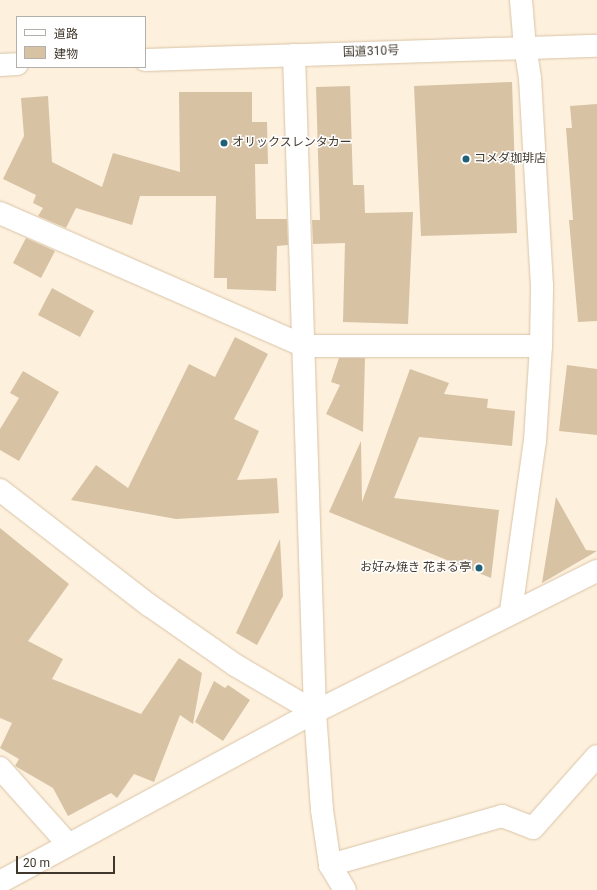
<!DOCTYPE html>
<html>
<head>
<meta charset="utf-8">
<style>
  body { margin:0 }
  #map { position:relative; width:597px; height:890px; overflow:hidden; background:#fdf0dd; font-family:Roboto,"Noto Sans JP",sans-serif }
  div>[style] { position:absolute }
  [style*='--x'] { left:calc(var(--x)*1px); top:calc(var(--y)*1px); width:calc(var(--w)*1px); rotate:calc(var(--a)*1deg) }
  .building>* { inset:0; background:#d7c2a4 }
  .roads { filter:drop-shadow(0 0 1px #d9c4a6) drop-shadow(0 0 1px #d9c4a6) }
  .minor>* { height:22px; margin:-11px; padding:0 11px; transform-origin:11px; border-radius:11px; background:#fff }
  .tertiary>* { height:22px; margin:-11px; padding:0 11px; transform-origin:11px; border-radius:11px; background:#fff }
  .trunk>* { height:22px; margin:-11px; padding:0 11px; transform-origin:11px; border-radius:11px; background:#fff }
  .dots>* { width:11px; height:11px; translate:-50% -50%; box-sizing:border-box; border:2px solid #fff; border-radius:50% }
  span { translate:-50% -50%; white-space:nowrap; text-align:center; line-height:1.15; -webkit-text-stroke:3px #fff; paint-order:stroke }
  .street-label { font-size:12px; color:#40382c }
  .poi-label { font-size:12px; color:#40382c }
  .left { translate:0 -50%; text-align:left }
  .right { translate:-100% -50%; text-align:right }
  .legend { position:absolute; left:16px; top:16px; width:130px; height:52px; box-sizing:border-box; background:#fff; border:1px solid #b3afab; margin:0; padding:5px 7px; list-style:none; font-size:12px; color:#40382c }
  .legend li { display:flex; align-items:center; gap:8px; height:20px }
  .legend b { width:20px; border:1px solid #b3afab }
  .scale { position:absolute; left:16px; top:856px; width:99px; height:18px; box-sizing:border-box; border:2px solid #40382c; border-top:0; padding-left:5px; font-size:12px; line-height:14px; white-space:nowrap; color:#40382c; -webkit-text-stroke:3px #fff; paint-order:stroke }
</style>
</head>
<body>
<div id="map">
  <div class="building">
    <div style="clip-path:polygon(512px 82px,517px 233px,421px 236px,414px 86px)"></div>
    <div style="clip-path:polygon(350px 86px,353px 185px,364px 185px,365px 213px,413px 212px,408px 324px,343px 322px,345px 243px,313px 244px,312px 220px,320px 220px,316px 87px)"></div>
    <div style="clip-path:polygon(179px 92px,252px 92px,252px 122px,267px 122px,268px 164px,255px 164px,256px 219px,287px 219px,288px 245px,277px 246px,276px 291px,227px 289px,227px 278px,214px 278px,216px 196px,140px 196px,132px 225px,76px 208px,66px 228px,38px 216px,43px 208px,33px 203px,36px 195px,3px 179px,24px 136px,21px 98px,48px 96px,52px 162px,102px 187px,113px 153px,180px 172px)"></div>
    <div style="clip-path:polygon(597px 104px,597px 321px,578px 322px,569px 220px,573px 220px,566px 128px,572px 128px,570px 106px)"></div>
    <div style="clip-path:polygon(26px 238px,55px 251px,41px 278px,13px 263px)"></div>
    <div style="clip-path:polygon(52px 288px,94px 311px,80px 337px,38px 315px)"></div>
    <div style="clip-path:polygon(235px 337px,268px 354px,234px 419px,259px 431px,237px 480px,277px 478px,279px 513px,176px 519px,71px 500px,96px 465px,128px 488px,189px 364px,215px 377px)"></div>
    <div style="clip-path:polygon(339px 358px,365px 358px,363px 432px,326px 414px,340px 385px,331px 382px)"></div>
    <div style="clip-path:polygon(567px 365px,597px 369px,597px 435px,559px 431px)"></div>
    <div style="clip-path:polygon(410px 369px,449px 383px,444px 394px,488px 399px,487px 408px,515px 411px,512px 446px,419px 437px,394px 498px,499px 510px,491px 578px,329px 512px,361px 441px,362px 502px)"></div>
    <div style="clip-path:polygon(23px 371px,59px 392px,19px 461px,0 450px,0 429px,19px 398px,10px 393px)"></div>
    <div style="clip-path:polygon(556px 497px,586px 550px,597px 551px,542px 583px)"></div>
    <div style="clip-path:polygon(0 528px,69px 584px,28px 641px,63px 659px,52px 679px,141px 714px,179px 658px,202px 673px,193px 724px,180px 715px,154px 782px,134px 774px,117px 798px,111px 793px,68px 816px,53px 788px,15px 766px,19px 759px,0 748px,12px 723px,0 718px)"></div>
    <div style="clip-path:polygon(280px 539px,283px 596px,257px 645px,236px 633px)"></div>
    <div style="clip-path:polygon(214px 681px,225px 688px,228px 685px,250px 700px,223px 741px,195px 722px)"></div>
  </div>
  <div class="roads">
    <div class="minor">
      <div style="--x:294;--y:55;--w:657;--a:88.17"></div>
      <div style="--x:315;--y:712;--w:98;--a:85.9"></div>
      <div style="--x:322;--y:810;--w:56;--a:81.7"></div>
      <div style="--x:330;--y:865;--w:29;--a:59"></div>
      <div style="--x:0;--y:213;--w:332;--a:23.6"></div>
      <div style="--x:304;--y:346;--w:237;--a:0"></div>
      <div style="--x:0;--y:490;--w:188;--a:37.7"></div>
      <div style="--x:149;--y:605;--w:105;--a:34.9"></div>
      <div style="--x:235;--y:665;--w:93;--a:30.4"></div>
      <div style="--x:511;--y:611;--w:172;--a:-82"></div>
      <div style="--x:535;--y:441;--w:95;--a:-86.4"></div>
      <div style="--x:541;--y:346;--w:60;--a:-89"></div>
      <div style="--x:542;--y:286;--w:208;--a:-93.3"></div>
      <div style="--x:530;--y:78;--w:30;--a:-99"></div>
      <div style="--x:0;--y:768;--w:102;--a:48.2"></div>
      <div style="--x:330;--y:865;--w:179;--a:-15.9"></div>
      <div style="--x:502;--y:816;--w:33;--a:21"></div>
      <div style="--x:533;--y:828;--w:96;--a:-48.4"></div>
      <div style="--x:0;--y:882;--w:358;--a:-28.4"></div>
      <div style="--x:315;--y:712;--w:315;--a:-26.6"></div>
    </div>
    <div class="tertiary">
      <div style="--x:521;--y:0;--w:48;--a:85.2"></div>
    </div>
    <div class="trunk">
      <div style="--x:145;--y:60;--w:452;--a:-1.8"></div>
      <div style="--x:0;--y:65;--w:17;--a:-3"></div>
    </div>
  </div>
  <div class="dots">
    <div style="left:224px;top:143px;background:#226077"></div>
    <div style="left:466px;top:159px;background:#226077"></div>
    <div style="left:479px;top:568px;background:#226077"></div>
  </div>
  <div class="street-label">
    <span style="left:371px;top:52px;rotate:-2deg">国道310号</span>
  </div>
  <div class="poi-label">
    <span class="left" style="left:232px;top:143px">オリックスレンタカー</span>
    <span class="left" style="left:474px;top:159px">コメダ珈琲店</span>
    <span class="right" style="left:471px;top:568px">お好み焼き 花まる亭</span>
  </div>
  <ul class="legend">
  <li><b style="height:5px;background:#fff"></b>道路</li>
  <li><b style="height:11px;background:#d7c2a4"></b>建物</li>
  </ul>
  <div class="scale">20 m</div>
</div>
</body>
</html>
